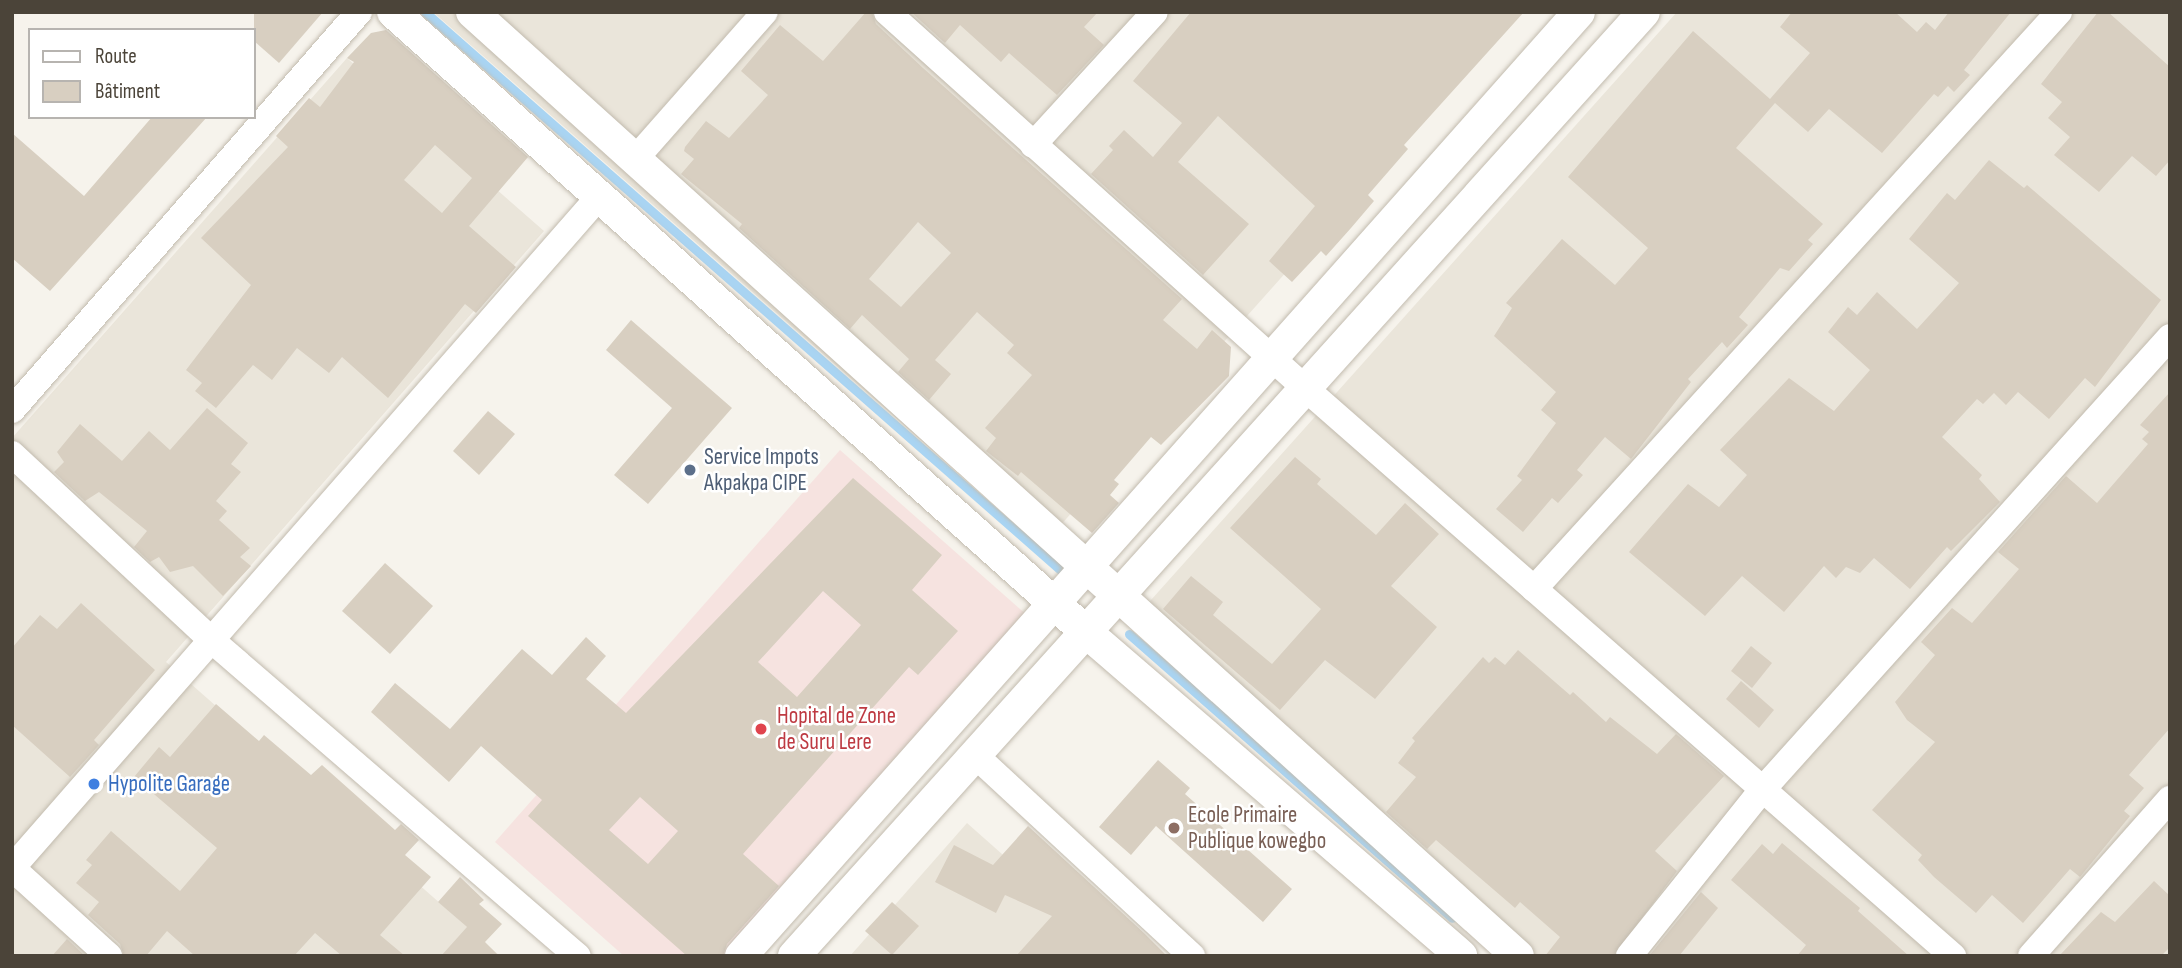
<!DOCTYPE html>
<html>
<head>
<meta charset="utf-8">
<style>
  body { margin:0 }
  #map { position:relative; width:2182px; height:968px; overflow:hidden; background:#f6f3ec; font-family:"Sofia Sans Condensed",sans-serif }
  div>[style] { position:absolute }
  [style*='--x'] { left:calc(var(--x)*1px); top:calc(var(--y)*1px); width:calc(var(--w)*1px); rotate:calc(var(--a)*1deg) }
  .residential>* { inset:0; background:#eae5da }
  .medical>* { inset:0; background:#f6e3e0 }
  .stream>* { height:9px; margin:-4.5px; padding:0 4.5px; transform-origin:4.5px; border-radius:4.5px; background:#a9d4f2 }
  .building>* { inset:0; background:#d8cfc1 }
  .roads { filter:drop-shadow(0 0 2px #c2bbae) drop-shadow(0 0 2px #c2bbae) }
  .minor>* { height:26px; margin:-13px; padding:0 13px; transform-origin:13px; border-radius:13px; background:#fff }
  .tertiary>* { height:32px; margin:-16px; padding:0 16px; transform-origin:16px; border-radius:16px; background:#fff }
  .dots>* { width:19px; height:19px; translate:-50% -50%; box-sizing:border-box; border:4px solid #fff; border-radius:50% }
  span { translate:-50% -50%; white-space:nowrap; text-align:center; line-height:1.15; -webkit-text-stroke:5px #fff; paint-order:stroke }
  .service-label { font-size:23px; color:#4e5e75 }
  .left { translate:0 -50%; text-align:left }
  .health-label { font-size:23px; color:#be3a42 }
  .shop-label { font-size:23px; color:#366cbe }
  .education-label { font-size:23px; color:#785e54 }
  .frame { position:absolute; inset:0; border:14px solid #4b4439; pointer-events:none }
  .legend { position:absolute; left:28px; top:28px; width:228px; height:91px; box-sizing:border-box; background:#fff; border:2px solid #b7b4b0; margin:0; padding:9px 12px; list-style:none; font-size:21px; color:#4b4439 }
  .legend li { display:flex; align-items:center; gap:14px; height:35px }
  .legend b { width:35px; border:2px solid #b7b4b0 }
</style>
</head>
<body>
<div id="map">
  <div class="residential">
    <div style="clip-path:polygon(433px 12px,1518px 12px,1042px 546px)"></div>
    <div style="clip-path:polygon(1677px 12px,2170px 12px,2170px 956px,1515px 956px,1134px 619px)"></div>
    <div style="clip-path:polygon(347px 58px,544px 231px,166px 662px,500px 956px,12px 956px,12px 438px)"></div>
    <div style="clip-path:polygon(967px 823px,1117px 956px,850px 956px)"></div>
  </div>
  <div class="medical">
    <div style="clip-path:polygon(840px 450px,1028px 616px,728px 956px,624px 956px,495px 842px)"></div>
  </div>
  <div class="stream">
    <div style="--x:425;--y:12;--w:853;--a:41.29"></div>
    <div style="--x:1129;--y:634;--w:430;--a:41.3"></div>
  </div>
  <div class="building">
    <div style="clip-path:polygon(254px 12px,323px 12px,279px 63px,254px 41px)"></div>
    <div style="clip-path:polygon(evenodd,866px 12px,872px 12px,876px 24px,923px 68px,1182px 299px,1163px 320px,1197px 349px,1212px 330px,1231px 347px,1229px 376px,1161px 445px,1151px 437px,1114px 480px,1119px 484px,1110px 495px,1119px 503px,1092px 533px,1021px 472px,1018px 476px,986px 451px,996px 438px,985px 428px,1032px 375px,1007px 353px,1014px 345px,977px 312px,935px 360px,951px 374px,929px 400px,898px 372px,909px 359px,862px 315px,850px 329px,739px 228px,742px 224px,681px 174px,694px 159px,684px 151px,685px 147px,706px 121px,729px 138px,768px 95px,741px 71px,780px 25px,823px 61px,866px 12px,918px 222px,951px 253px,901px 307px,869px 279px,918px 222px)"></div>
    <div style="clip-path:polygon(911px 12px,1098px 12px,1084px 27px,1104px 45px,1057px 95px,1009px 53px,1001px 62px,960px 25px,945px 43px)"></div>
    <div style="clip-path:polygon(1191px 12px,1524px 12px,1404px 145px,1408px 149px,1368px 195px,1374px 201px,1351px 228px,1326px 256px,1321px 251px,1292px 282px,1269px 261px,1315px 206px,1218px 116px,1178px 162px,1249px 224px,1203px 275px,1091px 174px,1113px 150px,1109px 146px,1124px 130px,1153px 157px,1182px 123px,1133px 81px)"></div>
    <div style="clip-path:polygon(1792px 12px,1895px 12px,1917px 32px,1926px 22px,1935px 30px,1949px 12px,2011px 12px,1964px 70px,1970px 75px,1954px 92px,1948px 86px,1938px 97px,1934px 94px,1882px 153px,1829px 109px,1808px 132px,1775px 103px,1736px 148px,1823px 224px,1808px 240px,1813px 244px,1789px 271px,1780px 268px,1739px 317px,1748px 325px,1727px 348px,1722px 342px,1688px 379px,1691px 382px,1631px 459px,1605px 437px,1577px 470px,1583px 475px,1558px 503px,1552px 498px,1523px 532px,1496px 509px,1522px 480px,1517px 476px,1556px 423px,1541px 410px,1556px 392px,1494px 336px,1512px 308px,1506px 303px,1562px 239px,1615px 285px,1648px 248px,1568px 177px,1693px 31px,1770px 99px,1810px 53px,1780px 27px)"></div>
    <div style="clip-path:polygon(2098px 12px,2108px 12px,2170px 67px,2170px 160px,2156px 176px,2132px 156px,2099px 192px,2054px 155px,2070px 137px,2048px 118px,2062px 102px,2041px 84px)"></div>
    <div style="clip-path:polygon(evenodd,386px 30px,528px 157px,469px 226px,516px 267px,476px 313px,465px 304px,388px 398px,342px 357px,329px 373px,297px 348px,272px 380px,253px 365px,216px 408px,195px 391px,202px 383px,186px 370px,251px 285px,201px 238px,288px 147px,276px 136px,309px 98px,320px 107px,354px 62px,347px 58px,371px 33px,386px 30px,435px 145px,472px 178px,442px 213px,404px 180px,435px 145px)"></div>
    <div style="clip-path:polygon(152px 117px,207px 117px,50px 291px,12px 258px,12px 133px,84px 196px)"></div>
    <div style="clip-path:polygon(1989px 160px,2024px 188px,2027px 185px,2161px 300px,2095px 387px,2085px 378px,2049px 419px,2018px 392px,2006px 405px,1994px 393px,1983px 404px,1977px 399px,1942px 437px,1982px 475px,1979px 479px,2000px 502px,1951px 551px,1947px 547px,1910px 589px,1874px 558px,1860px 573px,1846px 567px,1836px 578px,1824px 566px,1784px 612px,1742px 576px,1705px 616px,1629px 552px,1688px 484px,1719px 507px,1747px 475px,1720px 450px,1789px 378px,1834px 411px,1870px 370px,1828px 332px,1848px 307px,1857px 315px,1877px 292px,1917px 329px,1959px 283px,1909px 239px,1947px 193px,1955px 200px)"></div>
    <div style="clip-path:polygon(631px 320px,732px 408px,648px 504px,614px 475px,672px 408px,606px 350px)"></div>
    <div style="clip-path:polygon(2170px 392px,2170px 728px,2129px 775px,2144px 788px,2124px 811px,2130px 816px,2080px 877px,2070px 869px,2023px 923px,1992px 895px,1976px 913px,1934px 877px,1918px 860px,1922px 855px,1872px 810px,1935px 742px,1907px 720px,1895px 702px,1935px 655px,1921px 642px,1952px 608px,1972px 623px,2019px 569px,1998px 552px,2066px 476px,2097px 503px,2148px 444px,2142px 439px,2149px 432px,2140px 425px)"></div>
    <div style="clip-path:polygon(207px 408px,248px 443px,231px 464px,241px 472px,216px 501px,227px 511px,219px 520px,250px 548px,240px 557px,251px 566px,223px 596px,193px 566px,170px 572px,159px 557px,150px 562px,134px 547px,147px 531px,99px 492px,85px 501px,54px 472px,64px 462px,57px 452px,80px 424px,122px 461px,149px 431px,170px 450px)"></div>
    <div style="clip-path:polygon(488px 411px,515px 434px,479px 475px,453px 451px)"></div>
    <div style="clip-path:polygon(1295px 457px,1321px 479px,1317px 484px,1376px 535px,1405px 503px,1439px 534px,1391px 586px,1437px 627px,1375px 699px,1325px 660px,1280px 710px,1163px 609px,1191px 576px,1223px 602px,1213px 615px,1272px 664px,1321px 609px,1230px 528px)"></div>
    <div style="clip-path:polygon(evenodd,853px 478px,942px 555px,912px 590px,958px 631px,918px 675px,909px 667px,743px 854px,779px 886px,727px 944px,723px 956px,687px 956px,528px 816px,542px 800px,481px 746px,449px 782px,371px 712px,395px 683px,450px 729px,522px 649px,552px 675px,586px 637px,606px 656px,586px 679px,626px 713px,853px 478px,823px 591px,861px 625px,797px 697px,758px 662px,823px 591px,853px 478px,640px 797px,678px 831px,648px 864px,609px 830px,640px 797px)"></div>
    <div style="clip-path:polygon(385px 563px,433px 606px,390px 654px,342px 611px)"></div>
    <div style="clip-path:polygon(81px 603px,155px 670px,94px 740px,99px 745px,70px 777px,12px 725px,12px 648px,40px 615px,57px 629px)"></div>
    <div style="clip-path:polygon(1751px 646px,1772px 663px,1752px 688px,1731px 671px)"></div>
    <div style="clip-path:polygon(1518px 650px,1570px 695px,1573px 692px,1606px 722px,1610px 717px,1657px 754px,1676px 734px,1724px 776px,1655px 851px,1677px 871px,1614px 956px,1545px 956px,1560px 937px,1520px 902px,1515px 908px,1436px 840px,1427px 849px,1386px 812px,1416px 777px,1398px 763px,1415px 741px,1412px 738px,1483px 657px,1489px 663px,1495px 657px,1505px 665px)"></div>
    <div style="clip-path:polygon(1741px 681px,1774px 710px,1759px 728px,1726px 699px)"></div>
    <div style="clip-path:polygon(216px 704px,259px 741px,264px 735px,311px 775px,322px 765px,395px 830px,401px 824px,419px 840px,405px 855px,431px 877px,380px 935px,405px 956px,342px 956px,315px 933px,294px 956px,195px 956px,167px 931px,146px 956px,124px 956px,120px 944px,88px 915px,99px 902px,76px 883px,92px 865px,86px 860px,111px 831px,180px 891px,217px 848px,134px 777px,159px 747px,170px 757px)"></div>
    <div style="clip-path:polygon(1158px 760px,1190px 788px,1185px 794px,1292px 889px,1263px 922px,1156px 826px,1131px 855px,1099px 827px)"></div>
    <div style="clip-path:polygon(1028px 826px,1144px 933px,1167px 956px,1016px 956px,1052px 916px,1005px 895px,996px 913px,935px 882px,954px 845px,993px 865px)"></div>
    <div style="clip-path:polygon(1782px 843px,1860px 908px,1858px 911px,1909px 956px,1797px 956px,1806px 945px,1731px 880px,1762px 844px,1773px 854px)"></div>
    <div style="clip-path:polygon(460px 877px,484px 900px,479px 904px,502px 924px,485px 942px,499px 956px,441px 956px,467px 927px,438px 902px)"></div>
    <div style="clip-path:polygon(2154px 881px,2170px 896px,2170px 947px,2161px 956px,2059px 956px,2101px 912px,2115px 922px)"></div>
    <div style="clip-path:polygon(1701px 892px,1718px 908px,1679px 956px,1649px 956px)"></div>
    <div style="clip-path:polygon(892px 902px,919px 926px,892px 955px,865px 931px)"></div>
    <div style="clip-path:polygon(67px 939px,85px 956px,52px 956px)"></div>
  </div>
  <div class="roads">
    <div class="minor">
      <div style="--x:887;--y:12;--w:562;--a:41.97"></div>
      <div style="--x:1305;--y:388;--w:862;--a:41.24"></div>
      <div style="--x:1033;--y:145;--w:180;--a:-47.5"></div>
      <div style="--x:637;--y:157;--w:193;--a:-48.6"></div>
      <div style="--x:12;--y:410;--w:528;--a:-48.92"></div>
      <div style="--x:12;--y:454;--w:270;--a:43"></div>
      <div style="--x:209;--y:638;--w:487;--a:40.8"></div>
      <div style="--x:1534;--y:589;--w:780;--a:-47.7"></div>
      <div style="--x:975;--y:755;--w:296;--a:42.8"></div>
      <div style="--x:12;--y:868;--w:890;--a:-48.83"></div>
      <div style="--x:12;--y:868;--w:131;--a:42.2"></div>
      <div style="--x:1629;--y:956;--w:214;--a:-51.3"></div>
      <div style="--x:1763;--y:789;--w:608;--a:-48"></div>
      <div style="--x:2031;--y:956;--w:210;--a:-48.5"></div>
    </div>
    <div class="tertiary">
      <div style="--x:393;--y:12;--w:928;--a:41.81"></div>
      <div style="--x:1085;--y:631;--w:497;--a:40.8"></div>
      <div style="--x:472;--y:12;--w:1409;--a:42.07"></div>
      <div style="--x:741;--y:956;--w:1262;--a:-48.4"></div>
      <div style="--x:794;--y:956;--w:1270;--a:-48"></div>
    </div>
  </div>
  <div class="dots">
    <div style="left:690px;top:470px;background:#5c6f8a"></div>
    <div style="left:761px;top:729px;background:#e0444e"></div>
    <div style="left:94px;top:784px;background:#3f7fe0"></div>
    <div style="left:1174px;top:828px;background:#8d6e63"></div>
  </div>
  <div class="service-label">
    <span class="left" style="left:704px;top:470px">Service Impots<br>Akpakpa CIPE</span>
  </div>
  <div class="health-label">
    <span class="left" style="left:777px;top:729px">Hopital de Zone<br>de Suru Lere</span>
  </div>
  <div class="shop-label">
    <span class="left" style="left:108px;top:784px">Hypolite Garage</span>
  </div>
  <div class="education-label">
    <span class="left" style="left:1188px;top:828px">Ecole Primaire<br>Publique kowegbo</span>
  </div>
  <div class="frame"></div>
  <ul class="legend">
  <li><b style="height:9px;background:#fff"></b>Route</li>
  <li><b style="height:19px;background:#d8cfc1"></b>Bâtiment</li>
  </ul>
</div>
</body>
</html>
